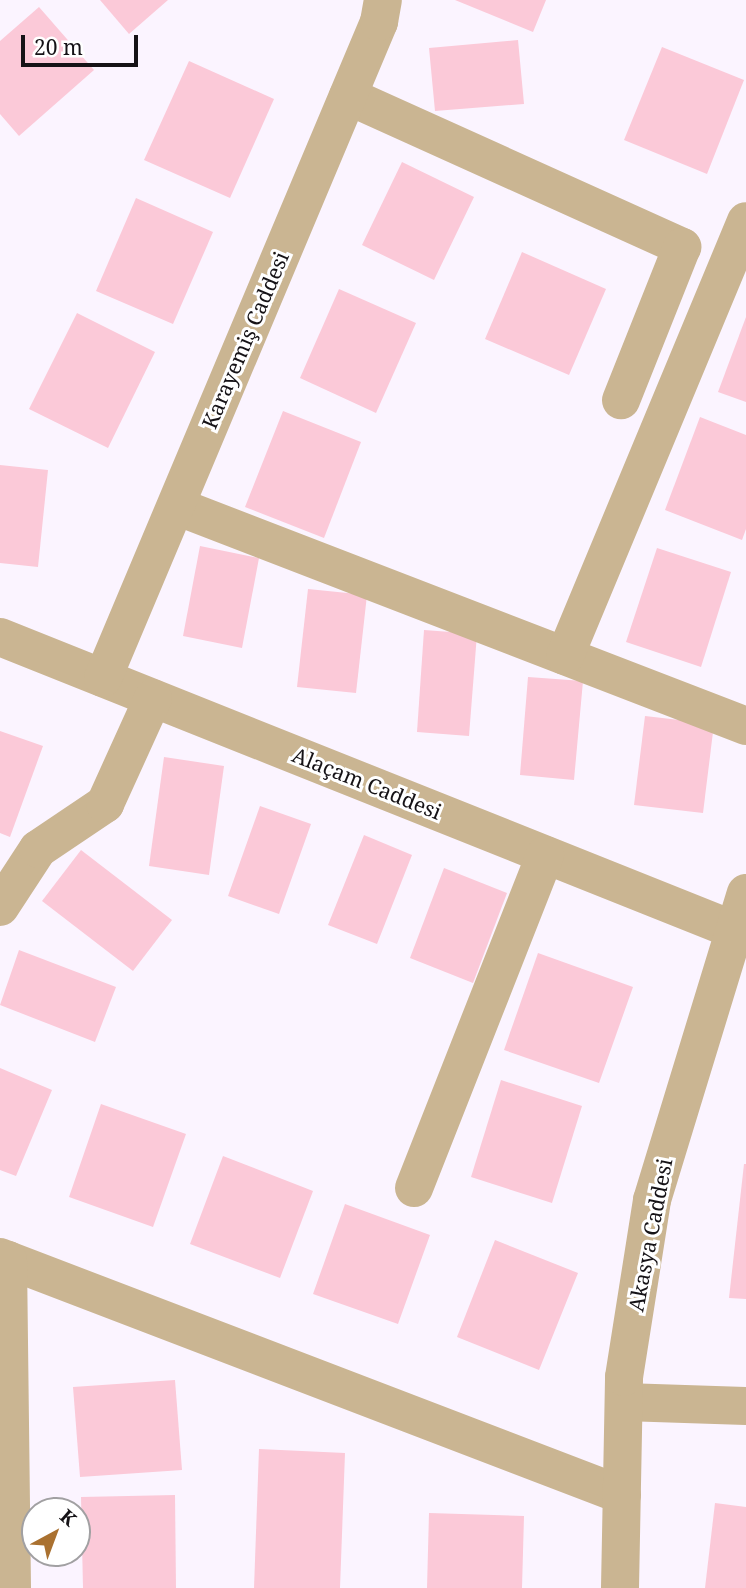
<!DOCTYPE html>
<html>
<head>
<meta charset="utf-8">
<style>
  body { margin:0 }
  #map { position:relative; width:746px; height:1588px; overflow:hidden; background:#fbf4ff; font-family:"Noto Serif",serif }
  div>[style] { position:absolute }
  [style*='--x'] { left:calc(var(--x)*1px); top:calc(var(--y)*1px); width:calc(var(--w)*1px); rotate:calc(var(--a)*1deg) }
  .building>* { inset:0; background:#fbc9d8 }
  .minor>* { height:38px; margin:-19px; padding:0 19px; transform-origin:19px; border-radius:19px; background:#cab592 }
  span { translate:-50% -50%; white-space:nowrap; text-align:center; line-height:1.15; -webkit-text-stroke:6px #fff; paint-order:stroke }
  .street-label { font-size:21px; color:#151216 }
  .north { position:absolute; left:21px; top:1497px; width:70px; height:70px; box-sizing:border-box; background:#fff; border:2px solid #a1a0a2; border-radius:50%; rotate:41deg; font-size:19px; font-weight:700; line-height:28px; text-align:center; color:#151216 }
  .north::after { content:''; display:block; margin:auto; width:24px; height:32px; background:#aa7130; clip-path:polygon(50% 0,100% 100%,50% 72%,0 100%) }
  .scale { position:absolute; left:21px; top:35px; width:117px; height:32px; box-sizing:border-box; border:4px solid #151216; border-top:0; padding-left:9px; font-size:21px; line-height:24px; white-space:nowrap; color:#151216; -webkit-text-stroke:5px #fff; paint-order:stroke }
</style>
</head>
<body>
<div id="map">
  <div class="building">
    <div style="clip-path:polygon(100px 0,168px 0,129px 34px)"></div>
    <div style="clip-path:polygon(455px 0,546px 0,533px 32px)"></div>
    <div style="clip-path:polygon(39px 7px,94px 70px,19px 136px,0 114px,0 41px)"></div>
    <div style="clip-path:polygon(518px 40px,524px 104px,435px 111px,429px 48px)"></div>
    <div style="clip-path:polygon(662px 47px,744px 80px,707px 174px,624px 140px)"></div>
    <div style="clip-path:polygon(189px 61px,274px 99px,230px 198px,144px 160px)"></div>
    <div style="clip-path:polygon(402px 162px,474px 197px,434px 280px,362px 245px)"></div>
    <div style="clip-path:polygon(136px 198px,213px 232px,173px 324px,96px 291px)"></div>
    <div style="clip-path:polygon(522px 252px,606px 289px,569px 375px,485px 339px)"></div>
    <div style="clip-path:polygon(339px 289px,416px 323px,376px 413px,300px 378px)"></div>
    <div style="clip-path:polygon(77px 313px,155px 352px,108px 448px,29px 409px)"></div>
    <div style="clip-path:polygon(746px 317px,746px 402px,718px 392px)"></div>
    <div style="clip-path:polygon(283px 411px,361px 442px,324px 538px,245px 507px)"></div>
    <div style="clip-path:polygon(700px 417px,746px 435px,746px 529px,742px 540px,665px 510px)"></div>
    <div style="clip-path:polygon(0 465px,48px 470px,38px 567px,0 563px)"></div>
    <div style="clip-path:polygon(200px 546px,259px 558px,242px 648px,183px 636px)"></div>
    <div style="clip-path:polygon(657px 548px,731px 572px,701px 667px,626px 642px)"></div>
    <div style="clip-path:polygon(308px 589px,367px 595px,356px 693px,297px 687px)"></div>
    <div style="clip-path:polygon(424px 630px,477px 634px,469px 736px,417px 732px)"></div>
    <div style="clip-path:polygon(528px 677px,583px 681px,574px 780px,520px 775px)"></div>
    <div style="clip-path:polygon(645px 716px,714px 724px,703px 813px,634px 805px)"></div>
    <div style="clip-path:polygon(0 731px,43px 746px,10px 837px,0 833px)"></div>
    <div style="clip-path:polygon(164px 757px,224px 766px,209px 875px,149px 866px)"></div>
    <div style="clip-path:polygon(260px 806px,311px 824px,279px 914px,228px 896px)"></div>
    <div style="clip-path:polygon(364px 835px,412px 855px,377px 944px,328px 925px)"></div>
    <div style="clip-path:polygon(81px 850px,172px 920px,133px 971px,42px 901px)"></div>
    <div style="clip-path:polygon(444px 868px,507px 893px,473px 983px,410px 958px)"></div>
    <div style="clip-path:polygon(19px 950px,116px 987px,95px 1042px,0 1005px)"></div>
    <div style="clip-path:polygon(538px 953px,633px 987px,599px 1083px,504px 1050px)"></div>
    <div style="clip-path:polygon(0 1068px,52px 1090px,16px 1176px,0 1170px)"></div>
    <div style="clip-path:polygon(501px 1080px,582px 1106px,552px 1203px,471px 1177px)"></div>
    <div style="clip-path:polygon(101px 1104px,186px 1134px,153px 1227px,69px 1197px)"></div>
    <div style="clip-path:polygon(223px 1156px,313px 1191px,280px 1278px,190px 1244px)"></div>
    <div style="clip-path:polygon(744px 1164px,746px 1164px,746px 1299px,729px 1298px)"></div>
    <div style="clip-path:polygon(345px 1204px,430px 1235px,398px 1324px,313px 1294px)"></div>
    <div style="clip-path:polygon(495px 1240px,578px 1273px,539px 1370px,457px 1337px)"></div>
    <div style="clip-path:polygon(175px 1380px,182px 1470px,80px 1477px,73px 1387px)"></div>
    <div style="clip-path:polygon(259px 1449px,345px 1453px,340px 1588px,254px 1588px)"></div>
    <div style="clip-path:polygon(175px 1495px,176px 1588px,83px 1588px,81px 1497px)"></div>
    <div style="clip-path:polygon(715px 1503px,746px 1507px,746px 1588px,705px 1588px)"></div>
    <div style="clip-path:polygon(429px 1513px,524px 1516px,522px 1588px,427px 1588px)"></div>
  </div>
  <div class="minor">
    <div style="--x:348;--y:96;--w:367;--a:24.3"></div>
    <div style="--x:682;--y:247;--w:165;--a:111.7"></div>
    <div style="--x:176;--y:506;--w:611;--a:21.1"></div>
    <div style="--x:0;--y:637;--w:790;--a:21.76"></div>
    <div style="--x:565;--y:656;--w:471;--a:-67.4"></div>
    <div style="--x:103;--y:678;--w:712;--a:-67.18"></div>
    <div style="--x:379;--y:22;--w:22;--a:-80"></div>
    <div style="--x:0;--y:907;--w:69;--a:-56.8"></div>
    <div style="--x:38;--y:849;--w:81;--a:-33.9"></div>
    <div style="--x:105;--y:804;--w:116;--a:-65.6"></div>
    <div style="--x:414;--y:1188;--w:358;--a:-68.5"></div>
    <div style="--x:0;--y:1257;--w:666;--a:20.94"></div>
    <div style="--x:8;--y:1260;--w:328;--a:89.3"></div>
    <div style="--x:624;--y:1402;--w:122;--a:1.9"></div>
    <div style="--x:620;--y:1588;--w:211;--a:-88.9"></div>
    <div style="--x:624;--y:1377;--w:179;--a:-81"></div>
    <div style="--x:652;--y:1200;--w:321;--a:-73"></div>
  </div>
  <div class="street-label">
    <span style="left:245px;top:340px;rotate:-67deg">Karayemiş Caddesi</span>
    <span style="left:367px;top:783px;rotate:22deg">Alaçam Caddesi</span>
    <span style="left:650px;top:1235px;rotate:-79deg">Akasya Caddesi</span>
  </div>
  <div class="north">K</div>
  <div class="scale">20 m</div>
</div>
</body>
</html>
